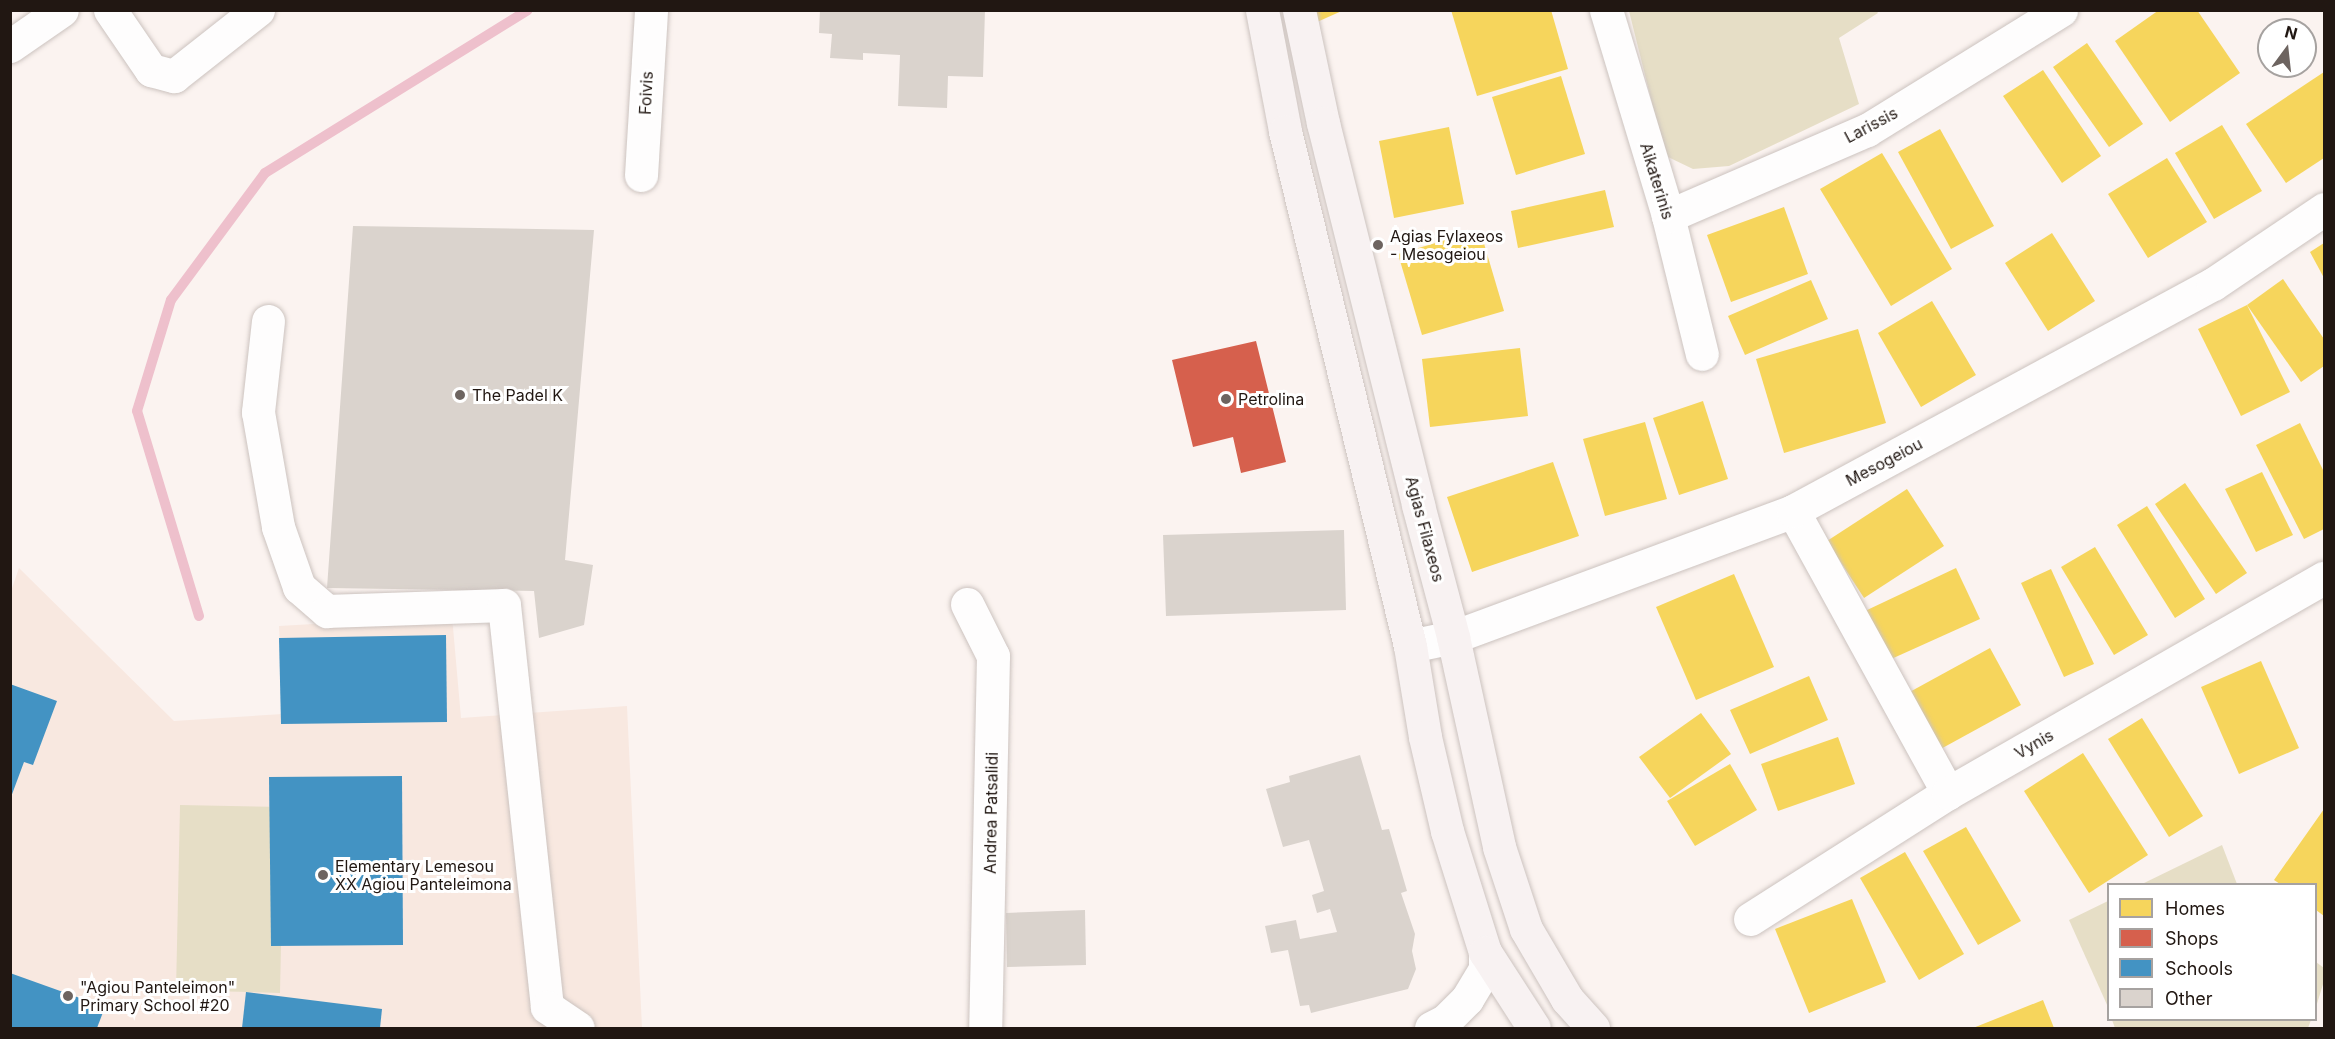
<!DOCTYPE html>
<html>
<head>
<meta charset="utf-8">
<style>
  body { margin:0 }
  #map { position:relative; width:2335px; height:1039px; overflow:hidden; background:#fbf3f0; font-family:Inter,sans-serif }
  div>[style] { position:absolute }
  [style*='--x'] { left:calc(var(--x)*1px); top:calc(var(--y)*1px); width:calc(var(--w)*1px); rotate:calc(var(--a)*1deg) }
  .built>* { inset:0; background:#f8e8e0 }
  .green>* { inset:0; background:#e6dec6 }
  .homes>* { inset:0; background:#f6d55c }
  .shops>* { inset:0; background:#d6604d }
  .schools>* { inset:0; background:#4393c3 }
  .stream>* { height:10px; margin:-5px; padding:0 5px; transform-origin:5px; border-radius:5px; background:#eec0cc }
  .building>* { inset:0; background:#dad3cd }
  .roads { filter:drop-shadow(0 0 2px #ccc3bf) drop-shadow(0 0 2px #ccc3bf) }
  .minor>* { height:33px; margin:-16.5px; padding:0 16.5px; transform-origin:16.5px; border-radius:16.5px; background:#fefdfd }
  .major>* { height:33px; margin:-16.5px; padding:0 16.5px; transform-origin:16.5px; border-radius:16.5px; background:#f8f2f2 }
  .dots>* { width:16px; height:16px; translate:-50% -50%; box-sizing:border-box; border:3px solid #fff; border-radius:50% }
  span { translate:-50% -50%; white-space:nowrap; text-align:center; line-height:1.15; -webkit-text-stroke:6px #fff; paint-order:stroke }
  .street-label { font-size:16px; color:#211712 }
  .poi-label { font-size:16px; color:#211712 }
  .left { translate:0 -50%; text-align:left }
  .frame { position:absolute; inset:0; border:12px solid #211712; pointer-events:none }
  .legend { position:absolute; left:2107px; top:883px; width:210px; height:138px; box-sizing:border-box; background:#fff; border:2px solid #a6a2a0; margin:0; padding:8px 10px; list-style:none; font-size:18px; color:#211712 }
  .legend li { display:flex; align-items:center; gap:12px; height:30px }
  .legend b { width:30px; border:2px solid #a6a2a0 }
  .north { position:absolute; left:2257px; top:18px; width:60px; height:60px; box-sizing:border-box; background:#fff; border:2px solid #a6a2a0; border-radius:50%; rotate:15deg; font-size:16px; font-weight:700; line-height:24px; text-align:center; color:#211712 }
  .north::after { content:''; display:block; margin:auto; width:21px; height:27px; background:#6d6460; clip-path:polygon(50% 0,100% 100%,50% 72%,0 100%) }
</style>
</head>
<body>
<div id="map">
  <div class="built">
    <div style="clip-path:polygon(19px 568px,174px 721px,283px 714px,279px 626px,452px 616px,461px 718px,627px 706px,642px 1028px,11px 1028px,10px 594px)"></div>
  </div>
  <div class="green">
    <div style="clip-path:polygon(1876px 10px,1878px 13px,1839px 38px,1859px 104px,1729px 166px,1693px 169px,1668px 157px,1662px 143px,1629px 11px)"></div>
    <div style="clip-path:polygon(180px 805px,284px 807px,280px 993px,176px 990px)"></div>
    <div style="clip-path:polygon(2222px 845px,2237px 884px,2142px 884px)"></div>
    <div style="clip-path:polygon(2108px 901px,2108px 1007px,2069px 920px)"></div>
    <div style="clip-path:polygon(2316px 962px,2324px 968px,2324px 981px,2316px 1007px)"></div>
    <div style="clip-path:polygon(2112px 1020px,2311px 1020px,2308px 1028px,2115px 1028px)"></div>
  </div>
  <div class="homes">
    <div style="clip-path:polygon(1312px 10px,1344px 10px,1317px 22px)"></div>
    <div style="clip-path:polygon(1451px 10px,1551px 10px,1568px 69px,1477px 96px)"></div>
    <div style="clip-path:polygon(2159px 10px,2197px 10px,2240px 73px,2170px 122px,2115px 41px)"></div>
    <div style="clip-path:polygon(2087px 43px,2143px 124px,2109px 147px,2053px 67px)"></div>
    <div style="clip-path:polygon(2043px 70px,2101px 156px,2062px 183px,2003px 96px)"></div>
    <div style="clip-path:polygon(2324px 72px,2324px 158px,2286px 183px,2246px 124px)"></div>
    <div style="clip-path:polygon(1561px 76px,1585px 154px,1516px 175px,1492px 97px)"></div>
    <div style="clip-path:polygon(2222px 125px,2262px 191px,2214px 219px,2175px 153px)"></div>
    <div style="clip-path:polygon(1449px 127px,1464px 204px,1394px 218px,1379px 141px)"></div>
    <div style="clip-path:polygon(1940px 129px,1994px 226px,1951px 249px,1898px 152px)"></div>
    <div style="clip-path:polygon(1882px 153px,1952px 269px,1891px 306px,1820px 189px)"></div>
    <div style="clip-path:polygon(2167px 158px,2207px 222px,2148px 258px,2108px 194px)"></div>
    <div style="clip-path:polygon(1605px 190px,1614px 227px,1518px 248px,1511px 211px)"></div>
    <div style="clip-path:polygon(1784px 207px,1808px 274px,1731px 302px,1707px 235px)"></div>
    <div style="clip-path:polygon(1480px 230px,1504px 311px,1422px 335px,1398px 254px)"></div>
    <div style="clip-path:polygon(2052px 233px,2095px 301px,2048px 331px,2005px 263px)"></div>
    <div style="clip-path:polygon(2324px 243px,2324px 278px,2310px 252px)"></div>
    <div style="clip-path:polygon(2283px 279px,2324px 339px,2324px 366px,2301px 382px,2247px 305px)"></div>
    <div style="clip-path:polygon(1811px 280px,1828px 319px,1745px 355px,1728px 316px)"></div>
    <div style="clip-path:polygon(1932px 301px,1976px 375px,1921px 407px,1878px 333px)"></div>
    <div style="clip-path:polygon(2247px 305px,2290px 392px,2241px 416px,2198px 329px)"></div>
    <div style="clip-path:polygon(1858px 329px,1886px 423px,1784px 453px,1756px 359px)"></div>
    <div style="clip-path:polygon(1520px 348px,1528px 416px,1430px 427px,1422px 359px)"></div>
    <div style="clip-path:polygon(1703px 401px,1728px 479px,1679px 495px,1653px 418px)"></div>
    <div style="clip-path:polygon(1645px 422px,1667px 499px,1605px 516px,1583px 439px)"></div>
    <div style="clip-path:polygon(2300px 423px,2324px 472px,2324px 529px,2304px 539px,2256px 445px)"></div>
    <div style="clip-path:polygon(1553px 462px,1579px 536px,1472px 572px,1447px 497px)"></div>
    <div style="clip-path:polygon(2262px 472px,2293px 535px,2256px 552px,2225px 489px)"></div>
    <div style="clip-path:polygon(2185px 483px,2247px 573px,2216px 594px,2155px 504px)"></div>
    <div style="clip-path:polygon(1907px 489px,1944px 546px,1864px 598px,1827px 541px)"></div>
    <div style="clip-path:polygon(2147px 506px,2205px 599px,2175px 618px,2117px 525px)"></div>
    <div style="clip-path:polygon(2095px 547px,2148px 635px,2114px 655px,2061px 567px)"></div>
    <div style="clip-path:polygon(1956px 568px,1980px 619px,1889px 660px,1865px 611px)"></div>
    <div style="clip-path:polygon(2051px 569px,2094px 664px,2064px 677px,2021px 583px)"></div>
    <div style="clip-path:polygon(1734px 574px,1774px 667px,1696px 700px,1656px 607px)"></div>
    <div style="clip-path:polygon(1990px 648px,2021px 705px,1937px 751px,1906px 694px)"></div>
    <div style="clip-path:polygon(2261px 661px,2299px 748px,2239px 774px,2201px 687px)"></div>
    <div style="clip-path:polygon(1809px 676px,1828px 720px,1750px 754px,1730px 710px)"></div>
    <div style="clip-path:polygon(1701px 713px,1731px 754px,1670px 798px,1639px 757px)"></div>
    <div style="clip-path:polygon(2142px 718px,2203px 816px,2169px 837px,2108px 739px)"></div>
    <div style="clip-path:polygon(1838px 737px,1855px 784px,1778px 811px,1761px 764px)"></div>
    <div style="clip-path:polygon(2083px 753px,2148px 855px,2089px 893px,2024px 791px)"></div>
    <div style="clip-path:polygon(1730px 764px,1757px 810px,1695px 846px,1667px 801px)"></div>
    <div style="clip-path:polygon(2324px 809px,2324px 916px,2316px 910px,2316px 884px,2280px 884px,2274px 880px)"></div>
    <div style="clip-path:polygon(1966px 827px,2021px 921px,1978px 945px,1923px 851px)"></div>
    <div style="clip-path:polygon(1905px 852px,1964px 954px,1919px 980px,1860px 878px)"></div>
    <div style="clip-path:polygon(1852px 899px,1886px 982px,1809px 1013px,1775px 929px)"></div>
    <div style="clip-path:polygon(2043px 1000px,2054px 1028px,1973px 1028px)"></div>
  </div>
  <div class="shops">
    <div style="clip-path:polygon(1256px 341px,1286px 462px,1241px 473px,1233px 437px,1193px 447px,1172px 360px)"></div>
  </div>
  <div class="schools">
    <div style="clip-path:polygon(446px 635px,447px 722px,281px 724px,279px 638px)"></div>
    <div style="clip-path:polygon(10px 684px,57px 701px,33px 765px,24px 762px,11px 797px)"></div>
    <div style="clip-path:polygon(402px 776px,403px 945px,271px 946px,269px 777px)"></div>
    <div style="clip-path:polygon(10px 973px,105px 1007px,97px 1028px,10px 1028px)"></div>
    <div style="clip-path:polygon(246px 992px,382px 1009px,380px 1028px,242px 1028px)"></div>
  </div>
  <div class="stream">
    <div style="--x:199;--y:616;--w:214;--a:-106.8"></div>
    <div style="--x:137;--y:411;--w:116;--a:-73"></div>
    <div style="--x:171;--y:300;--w:158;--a:-53.5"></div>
    <div style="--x:265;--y:173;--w:309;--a:-31.8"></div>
  </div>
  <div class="building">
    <div style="clip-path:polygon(820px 10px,985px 10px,983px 77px,948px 76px,947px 108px,898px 106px,900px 55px,863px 53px,863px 60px,830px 58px,832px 34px,819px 33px)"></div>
    <div style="clip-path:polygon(353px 226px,594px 230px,565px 560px,593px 565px,584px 625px,539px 638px,534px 591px,327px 588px)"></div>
    <div style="clip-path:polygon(1344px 530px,1346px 610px,1166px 616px,1163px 535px)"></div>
    <div style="clip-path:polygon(1360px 755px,1382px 830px,1389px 829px,1407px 891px,1401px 893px,1415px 934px,1412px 951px,1416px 969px,1408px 989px,1311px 1013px,1309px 1005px,1300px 1006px,1288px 950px,1271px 953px,1265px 926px,1296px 920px,1300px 939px,1337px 932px,1330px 909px,1317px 913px,1312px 895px,1324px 891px,1309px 840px,1283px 847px,1266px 789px,1290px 782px,1289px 776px)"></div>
    <div style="clip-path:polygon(1085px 910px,1086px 965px,1007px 967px,1006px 913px)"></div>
  </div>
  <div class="roads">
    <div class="minor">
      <div style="--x:110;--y:10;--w:73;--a:55.7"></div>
      <div style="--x:151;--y:70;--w:24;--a:15"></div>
      <div style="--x:174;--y:76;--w:107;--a:-38.2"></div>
      <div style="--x:1606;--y:10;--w:215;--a:73.2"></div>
      <div style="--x:1668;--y:216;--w:142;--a:76.2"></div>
      <div style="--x:10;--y:46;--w:63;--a:-34.7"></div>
      <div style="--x:641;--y:175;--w:165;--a:-86.5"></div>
      <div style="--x:1668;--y:216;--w:217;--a:-23.4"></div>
      <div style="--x:1867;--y:130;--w:228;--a:-31.7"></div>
      <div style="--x:268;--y:321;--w:92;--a:96.3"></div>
      <div style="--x:258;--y:412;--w:117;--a:80.1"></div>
      <div style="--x:278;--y:527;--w:64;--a:70.7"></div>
      <div style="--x:299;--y:587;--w:37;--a:41"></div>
      <div style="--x:327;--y:611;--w:177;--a:-1.9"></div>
      <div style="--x:504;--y:605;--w:404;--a:83.9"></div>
      <div style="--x:547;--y:1007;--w:37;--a:34"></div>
      <div style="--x:1793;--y:511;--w:322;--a:61.2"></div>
      <div style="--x:967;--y:604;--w:58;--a:63.4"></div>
      <div style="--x:993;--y:656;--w:372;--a:91.2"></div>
      <div style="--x:1410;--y:646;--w:44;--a:-11.8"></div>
      <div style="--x:1453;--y:637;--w:363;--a:-20.3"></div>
      <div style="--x:1793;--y:511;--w:477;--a:-28.4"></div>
      <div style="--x:2213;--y:284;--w:134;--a:-34"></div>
      <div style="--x:1750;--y:919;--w:235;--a:-32.5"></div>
      <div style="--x:1948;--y:793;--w:433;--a:-29.8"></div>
      <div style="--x:1431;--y:1028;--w:16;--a:-27"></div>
      <div style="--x:1445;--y:1021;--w:31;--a:-45"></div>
      <div style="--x:1467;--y:999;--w:35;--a:-59"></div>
      <div style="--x:1485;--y:969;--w:17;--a:-90"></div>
    </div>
    <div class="major">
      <div style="--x:1262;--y:10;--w:123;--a:79.2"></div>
      <div style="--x:1285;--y:131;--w:530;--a:76.36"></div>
      <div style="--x:1410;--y:646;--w:92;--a:80.6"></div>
      <div style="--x:1425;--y:737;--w:97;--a:76.8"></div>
      <div style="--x:1447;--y:831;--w:127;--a:72.6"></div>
      <div style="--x:1485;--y:952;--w:90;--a:57.2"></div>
      <div style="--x:1299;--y:10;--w:116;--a:78"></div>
      <div style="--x:1323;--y:123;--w:394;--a:76"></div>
      <div style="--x:1418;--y:505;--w:137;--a:75.1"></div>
      <div style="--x:1453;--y:637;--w:215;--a:77.6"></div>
      <div style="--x:1499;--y:847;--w:86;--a:71.8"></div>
      <div style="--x:1526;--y:929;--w:81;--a:59.6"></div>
      <div style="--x:1567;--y:999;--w:39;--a:48"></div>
    </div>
  </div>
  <div class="dots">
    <div style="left:1378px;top:245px;background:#6d6460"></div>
    <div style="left:460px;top:395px;background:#6d6460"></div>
    <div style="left:1226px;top:399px;background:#6d6460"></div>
    <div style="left:323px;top:875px;background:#6d6460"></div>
    <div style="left:68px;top:996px;background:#6d6460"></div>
  </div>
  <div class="street-label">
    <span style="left:646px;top:93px;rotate:-87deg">Foivis</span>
    <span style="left:1871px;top:125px;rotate:-28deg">Larissis</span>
    <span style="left:1657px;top:181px;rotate:73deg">Aikaterinis</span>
    <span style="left:1884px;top:462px;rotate:-28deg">Mesogeiou</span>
    <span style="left:1425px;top:529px;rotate:75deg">Agias Filaxeos</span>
    <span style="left:2034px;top:744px;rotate:-30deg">Vynis</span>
    <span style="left:991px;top:813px;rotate:-89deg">Andrea Patsalidi</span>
  </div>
  <div class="poi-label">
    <span class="left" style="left:1390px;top:245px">Agias Fylaxeos<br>- Mesogeiou</span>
    <span class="left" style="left:472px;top:395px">The Padel K</span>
    <span class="left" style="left:1238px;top:399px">Petrolina</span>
    <span class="left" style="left:335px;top:875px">Elementary Lemesou<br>XX Agiou Panteleimona</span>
    <span class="left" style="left:80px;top:996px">"Agiou Panteleimon"<br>Primary School #20</span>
  </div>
  <div class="frame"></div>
  <ul class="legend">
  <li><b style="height:16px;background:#f6d55c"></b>Homes</li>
  <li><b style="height:16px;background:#d6604d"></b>Shops</li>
  <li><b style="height:16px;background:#4393c3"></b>Schools</li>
  <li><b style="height:16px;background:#dad3cd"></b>Other</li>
  </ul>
  <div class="north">N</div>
</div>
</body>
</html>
